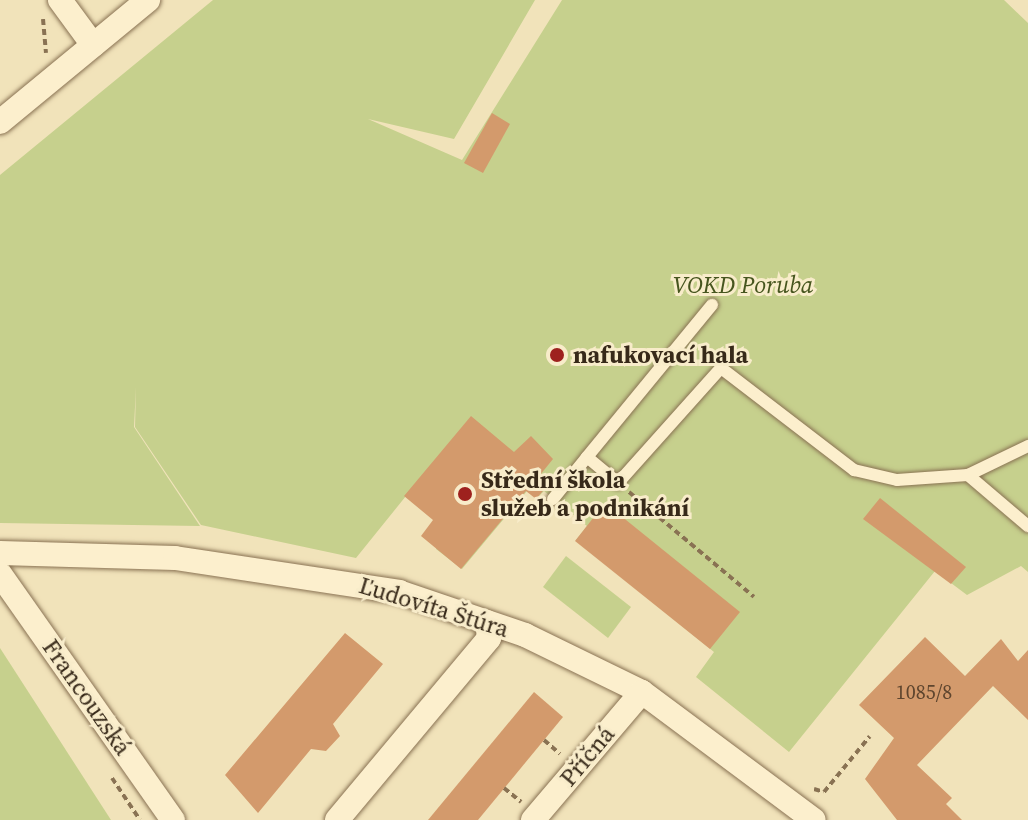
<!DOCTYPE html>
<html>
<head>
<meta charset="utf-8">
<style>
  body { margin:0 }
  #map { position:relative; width:1028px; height:820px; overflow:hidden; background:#f1e3ba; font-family:"Source Serif 4",serif }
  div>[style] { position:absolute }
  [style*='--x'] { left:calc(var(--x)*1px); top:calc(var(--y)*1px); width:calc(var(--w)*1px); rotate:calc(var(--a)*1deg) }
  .green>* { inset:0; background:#c6d08d }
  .building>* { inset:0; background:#d39a6c }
  .path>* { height:4px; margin-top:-2px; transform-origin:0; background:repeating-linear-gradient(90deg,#897253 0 6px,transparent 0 10px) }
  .roads { filter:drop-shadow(0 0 2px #897253) drop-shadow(0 0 2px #897253) }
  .service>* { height:12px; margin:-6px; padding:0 6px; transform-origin:6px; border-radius:6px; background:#fcefcd }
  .minor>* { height:24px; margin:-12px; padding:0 12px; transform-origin:12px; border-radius:12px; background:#fcefcd }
  .dots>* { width:22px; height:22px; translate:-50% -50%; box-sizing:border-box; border:4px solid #f8ecca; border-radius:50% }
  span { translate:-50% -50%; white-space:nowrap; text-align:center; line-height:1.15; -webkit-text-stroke:6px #f8ecca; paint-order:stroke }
  .number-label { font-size:20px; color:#5e452e }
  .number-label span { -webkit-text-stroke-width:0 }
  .park-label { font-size:24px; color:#46551e; font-style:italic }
  .poi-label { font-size:24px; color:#372919; font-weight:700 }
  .left { translate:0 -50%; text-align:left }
  .street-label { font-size:24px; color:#372919 }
</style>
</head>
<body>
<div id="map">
  <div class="green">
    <div style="clip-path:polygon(213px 0,535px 0,454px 139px,368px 119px,462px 160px,562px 0,1004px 0,1028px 23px,1028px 572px,1021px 566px,967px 595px,935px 571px,789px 752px,696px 677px,714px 652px,576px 540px,587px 526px,544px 491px,537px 498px,527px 491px,462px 569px,436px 549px,435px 519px,406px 496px,356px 558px,201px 525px,135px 427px,136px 387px,134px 427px,200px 526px,0 523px,0 175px)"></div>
    <div style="clip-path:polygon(566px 556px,631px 607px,608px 638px,543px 587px)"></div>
    <div style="clip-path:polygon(0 648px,111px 820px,0 820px)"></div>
  </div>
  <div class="building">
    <div style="clip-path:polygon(492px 113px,510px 124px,483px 173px,464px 163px)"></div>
    <div style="clip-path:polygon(471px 416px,514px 452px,531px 436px,553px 459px,540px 475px,550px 482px,542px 492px,536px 499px,526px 491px,461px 569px,421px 536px,433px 520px,404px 496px)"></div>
    <div style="clip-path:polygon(880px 498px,966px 567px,951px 584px,863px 519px)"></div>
    <div style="clip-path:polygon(605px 503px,740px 612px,710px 649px,575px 541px)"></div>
    <div style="clip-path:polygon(345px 633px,383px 664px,333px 724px,340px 736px,326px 751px,311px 749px,258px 813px,225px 775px)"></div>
    <div style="clip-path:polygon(925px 637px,965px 676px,1001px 639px,1018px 661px,1028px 650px,1028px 720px,993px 686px,917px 765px,952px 798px,946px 804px,962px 820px,897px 820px,865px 779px,894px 738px,859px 705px)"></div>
    <div style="clip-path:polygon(534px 692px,563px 717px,478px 820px,428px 820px)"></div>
  </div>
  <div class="path">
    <div style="--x:43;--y:19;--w:34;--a:85"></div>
    <div style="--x:629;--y:492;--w:163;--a:40"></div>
    <div style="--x:544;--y:740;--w:21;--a:41"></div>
    <div style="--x:112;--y:778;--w:50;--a:56.3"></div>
    <div style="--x:504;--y:788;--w:22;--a:39"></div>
    <div style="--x:814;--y:789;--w:10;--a:17"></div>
    <div style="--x:824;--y:792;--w:72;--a:-50.6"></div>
  </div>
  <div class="roads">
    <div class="service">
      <div style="--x:587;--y:457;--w:197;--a:-50.6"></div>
      <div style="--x:968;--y:475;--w:79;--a:40.4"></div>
      <div style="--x:553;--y:499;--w:54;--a:-51"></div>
      <div style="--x:587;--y:457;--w:40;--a:40"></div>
      <div style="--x:618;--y:483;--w:154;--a:-48.2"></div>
      <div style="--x:721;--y:368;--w:168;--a:37.5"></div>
      <div style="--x:854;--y:470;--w:44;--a:13.1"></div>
      <div style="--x:897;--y:480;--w:71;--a:-4"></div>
      <div style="--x:968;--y:475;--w:67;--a:-25.8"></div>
    </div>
    <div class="minor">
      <div style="--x:60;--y:0;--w:56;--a:53.7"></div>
      <div style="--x:0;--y:122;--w:192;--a:-39.5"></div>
      <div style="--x:0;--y:553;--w:175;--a:1.6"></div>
      <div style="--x:175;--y:558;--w:227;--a:8.6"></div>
      <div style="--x:399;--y:592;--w:133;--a:18.8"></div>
      <div style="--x:525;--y:635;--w:130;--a:26"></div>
      <div style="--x:642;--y:692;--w:214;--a:36.7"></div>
      <div style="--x:0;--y:574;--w:301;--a:54.9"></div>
      <div style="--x:337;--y:820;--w:237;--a:-50.1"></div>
      <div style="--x:489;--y:638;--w:16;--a:-97"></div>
      <div style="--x:533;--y:820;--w:168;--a:-49.6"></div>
    </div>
  </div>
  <div class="dots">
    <div style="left:557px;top:355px;background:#9e211e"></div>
    <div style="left:465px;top:494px;background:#9e211e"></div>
  </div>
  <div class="number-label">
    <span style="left:924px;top:692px">1085/8</span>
  </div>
  <div class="park-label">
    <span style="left:743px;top:285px">VOKD Poruba</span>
  </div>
  <div class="poi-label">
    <span class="left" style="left:573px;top:355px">nafukovací hala</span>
    <span class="left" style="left:481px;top:494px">Střední škola<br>služeb a podnikání</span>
  </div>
  <div class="street-label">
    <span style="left:434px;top:607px;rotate:17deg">Ľudovíta Štúra</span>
    <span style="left:87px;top:697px;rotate:55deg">Francouzská</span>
    <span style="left:587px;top:756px;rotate:-50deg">Příčná</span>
  </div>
</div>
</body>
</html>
